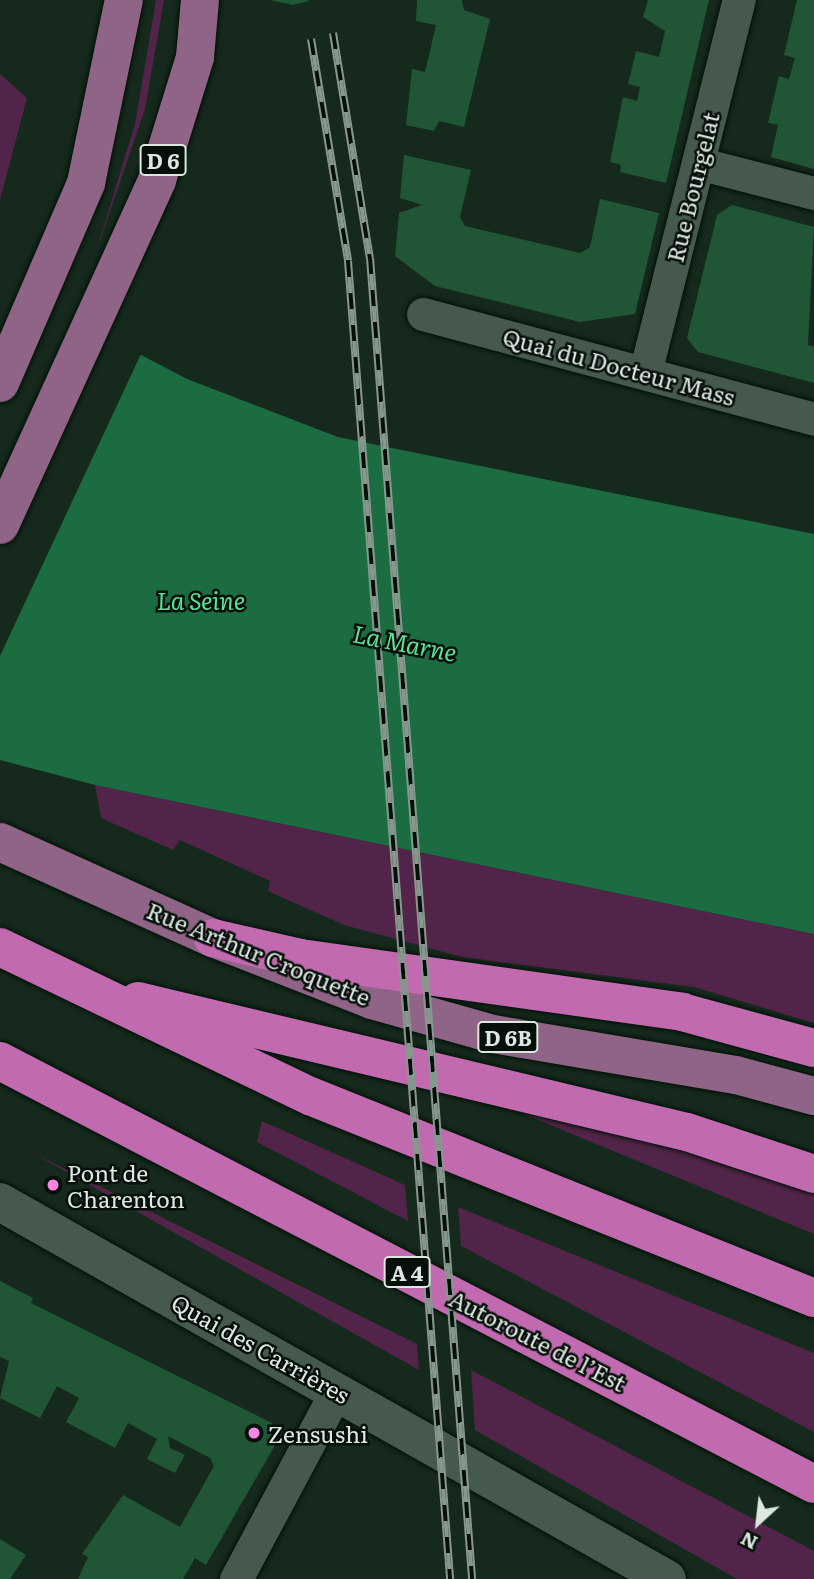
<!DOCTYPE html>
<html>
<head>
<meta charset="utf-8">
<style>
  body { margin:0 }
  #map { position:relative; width:814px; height:1579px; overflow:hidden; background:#15291c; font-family:Literata,serif }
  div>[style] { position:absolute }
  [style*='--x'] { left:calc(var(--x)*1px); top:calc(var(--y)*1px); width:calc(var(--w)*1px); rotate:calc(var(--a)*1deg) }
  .green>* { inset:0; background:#522449 }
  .water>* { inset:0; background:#1b6c41 }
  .pier>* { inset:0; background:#15291c }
  .building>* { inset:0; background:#205636 }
  .roads { filter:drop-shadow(0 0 2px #011107) drop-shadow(0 0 2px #011107) }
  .street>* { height:33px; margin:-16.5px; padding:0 16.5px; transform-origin:16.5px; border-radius:16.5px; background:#455a4c }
  .secondary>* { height:38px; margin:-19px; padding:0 19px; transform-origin:19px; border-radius:19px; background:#455a4c }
  .primary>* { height:38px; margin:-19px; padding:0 19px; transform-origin:19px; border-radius:19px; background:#8f6487 }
  .highway>* { height:38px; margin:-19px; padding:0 19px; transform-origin:19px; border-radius:19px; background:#c16aaf }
  .rail>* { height:8px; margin-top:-4px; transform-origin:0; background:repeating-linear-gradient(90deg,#070f0a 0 16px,#87978d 0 32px); box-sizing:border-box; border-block:2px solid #87978d }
  .dots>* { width:19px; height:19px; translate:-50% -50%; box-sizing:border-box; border:4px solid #070f0a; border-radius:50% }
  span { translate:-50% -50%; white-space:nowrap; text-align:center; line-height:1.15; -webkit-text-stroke:5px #070f0a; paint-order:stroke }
  .shield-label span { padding:2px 5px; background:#070f0a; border:2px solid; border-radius:5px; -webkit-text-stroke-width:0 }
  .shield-label { font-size:21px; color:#dbe7df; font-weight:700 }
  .street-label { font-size:23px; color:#dbe7df }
  .poi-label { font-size:23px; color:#dbe7df }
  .left { translate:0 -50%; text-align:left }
  .water-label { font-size:24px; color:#5ce195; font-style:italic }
  .north { position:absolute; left:723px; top:1488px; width:70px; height:70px; -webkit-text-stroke:5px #070f0a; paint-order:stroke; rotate:207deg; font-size:19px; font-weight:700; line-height:28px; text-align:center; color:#dbe7df }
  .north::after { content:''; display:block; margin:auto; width:24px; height:32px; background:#dbe7df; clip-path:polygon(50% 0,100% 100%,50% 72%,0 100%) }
</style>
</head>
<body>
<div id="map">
  <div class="green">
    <div style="clip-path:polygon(156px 0,164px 0,145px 109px,95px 255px,135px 124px)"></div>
    <div style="clip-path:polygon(0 74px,27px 98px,0 200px)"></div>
    <div style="clip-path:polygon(95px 785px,814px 934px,814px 1023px,694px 987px,462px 957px,344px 925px,268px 891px,270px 881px,180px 840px,173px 850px,101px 818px)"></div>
    <div style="clip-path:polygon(495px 1102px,672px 1140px,814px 1187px,814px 1234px)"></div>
    <div style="clip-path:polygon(262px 1121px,405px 1185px,408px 1221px,257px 1142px)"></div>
    <div style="clip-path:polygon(29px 1151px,417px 1344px,419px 1370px)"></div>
    <div style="clip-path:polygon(458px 1207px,814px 1353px,814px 1432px,461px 1246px)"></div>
    <div style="clip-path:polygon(471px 1370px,814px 1551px,814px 1579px,737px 1579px,475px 1430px)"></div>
  </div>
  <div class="water">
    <div style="clip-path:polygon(0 281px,187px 379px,338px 437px,814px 534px,814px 934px,95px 785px,0 760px)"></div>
  </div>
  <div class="pier">
    <div style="clip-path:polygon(0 277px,141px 354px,0 656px)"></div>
  </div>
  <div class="building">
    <div style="clip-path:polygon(270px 0,308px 0,309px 1px,293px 5px)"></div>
    <div style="clip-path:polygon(417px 0,462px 0,464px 10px,490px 19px,464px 127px,439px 121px,434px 131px,406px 125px,412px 69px,425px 72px,436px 25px,416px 21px)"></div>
    <div style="clip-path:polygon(648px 0,709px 0,666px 183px,620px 172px,621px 165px,610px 162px,623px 97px,637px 101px,640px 87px,628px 84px,636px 51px,659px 57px,665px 31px,643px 17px)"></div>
    <div style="clip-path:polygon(797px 0,814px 0,814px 169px,771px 157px,778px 125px,768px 123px,779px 76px,789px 79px,795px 58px,784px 55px)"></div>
    <div style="clip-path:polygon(404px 155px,471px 170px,460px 217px,465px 226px,580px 253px,590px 247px,600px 199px,659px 213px,635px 314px,580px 322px,435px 286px,395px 256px,399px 213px,422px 205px,400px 198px)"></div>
    <div style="clip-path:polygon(732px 205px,814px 227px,808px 345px,814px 347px,814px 383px,698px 352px,687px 338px,717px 215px)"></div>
    <div style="clip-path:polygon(0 1281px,33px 1298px,31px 1303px,272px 1423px,278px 1440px,206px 1565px,195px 1558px,183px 1579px,78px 1579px,88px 1557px,82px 1554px,123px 1495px,180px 1527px,214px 1466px,210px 1458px,168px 1436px,170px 1448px,185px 1455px,175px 1473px,147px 1459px,157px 1439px,128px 1423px,115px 1448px,66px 1422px,79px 1398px,57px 1386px,40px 1418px,0 1398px,9px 1361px,0 1357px)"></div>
    <div style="clip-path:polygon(0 1539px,26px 1555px,10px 1579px,0 1579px)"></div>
  </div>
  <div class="roads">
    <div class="street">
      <div style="--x:698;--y:163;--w:120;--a:14.5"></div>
      <div style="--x:423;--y:314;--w:405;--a:15"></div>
      <div style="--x:645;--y:373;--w:385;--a:-75.9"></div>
      <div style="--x:236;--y:1579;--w:214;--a:-61.9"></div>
    </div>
    <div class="secondary">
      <div style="--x:0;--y:1202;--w:766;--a:29.48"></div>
    </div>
    <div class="primary">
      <div style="--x:0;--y:383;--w:218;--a:-66.7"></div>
      <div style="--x:86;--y:183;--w:187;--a:-78.3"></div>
      <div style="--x:0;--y:525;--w:379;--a:-65.5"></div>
      <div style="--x:157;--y:180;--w:129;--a:-72.8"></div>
      <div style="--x:195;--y:57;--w:57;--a:-85"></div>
      <div style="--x:0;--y:842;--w:234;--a:24.3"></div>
      <div style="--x:213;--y:938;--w:171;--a:21.3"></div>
      <div style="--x:372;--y:1000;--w:126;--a:15.7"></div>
      <div style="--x:493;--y:1034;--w:246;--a:9.6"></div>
      <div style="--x:736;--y:1075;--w:81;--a:15.1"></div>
    </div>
    <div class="highway">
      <div style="--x:213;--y:938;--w:89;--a:12.9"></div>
      <div style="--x:300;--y:958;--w:386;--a:8"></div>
      <div style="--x:682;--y:1012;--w:137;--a:15.3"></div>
      <div style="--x:0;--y:947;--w:344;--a:25.7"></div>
      <div style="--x:310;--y:1096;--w:543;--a:21.84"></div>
      <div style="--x:138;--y:1001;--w:564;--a:13.42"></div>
      <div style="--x:687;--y:1132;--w:134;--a:18.3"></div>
      <div style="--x:0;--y:1061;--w:917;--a:27.46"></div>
    </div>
  </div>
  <div class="rail">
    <div style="--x:333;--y:33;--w:228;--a:80.7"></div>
    <div style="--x:370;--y:258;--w:1325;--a:85.58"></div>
    <div style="--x:311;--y:39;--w:225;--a:80.5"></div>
    <div style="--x:348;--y:261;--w:1322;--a:85.57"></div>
  </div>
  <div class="dots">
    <div style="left:53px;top:1185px;background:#fc86e4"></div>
    <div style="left:254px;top:1433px;background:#fc86e4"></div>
  </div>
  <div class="shield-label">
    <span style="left:163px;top:160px">D 6</span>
    <span style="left:508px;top:1037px">D 6B</span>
    <span style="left:407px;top:1272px">A 4</span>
  </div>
  <div class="street-label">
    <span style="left:692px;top:187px;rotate:-76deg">Rue Bourgelat</span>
    <span style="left:619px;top:366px;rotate:15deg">Quai du Docteur Mass</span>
    <span style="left:259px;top:953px;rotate:22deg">Rue Arthur Croquette</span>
    <span style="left:538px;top:1340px;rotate:27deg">Autoroute de l’Est</span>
    <span style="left:261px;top:1348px;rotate:29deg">Quai des Carrières</span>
  </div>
  <div class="poi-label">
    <span class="left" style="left:67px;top:1185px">Pont de<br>Charenton</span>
    <span class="left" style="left:268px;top:1433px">Zensushi</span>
  </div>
  <div class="water-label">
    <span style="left:201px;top:600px">La Seine</span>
    <span style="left:405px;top:642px;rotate:11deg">La Marne</span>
  </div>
  <div class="north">N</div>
</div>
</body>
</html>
